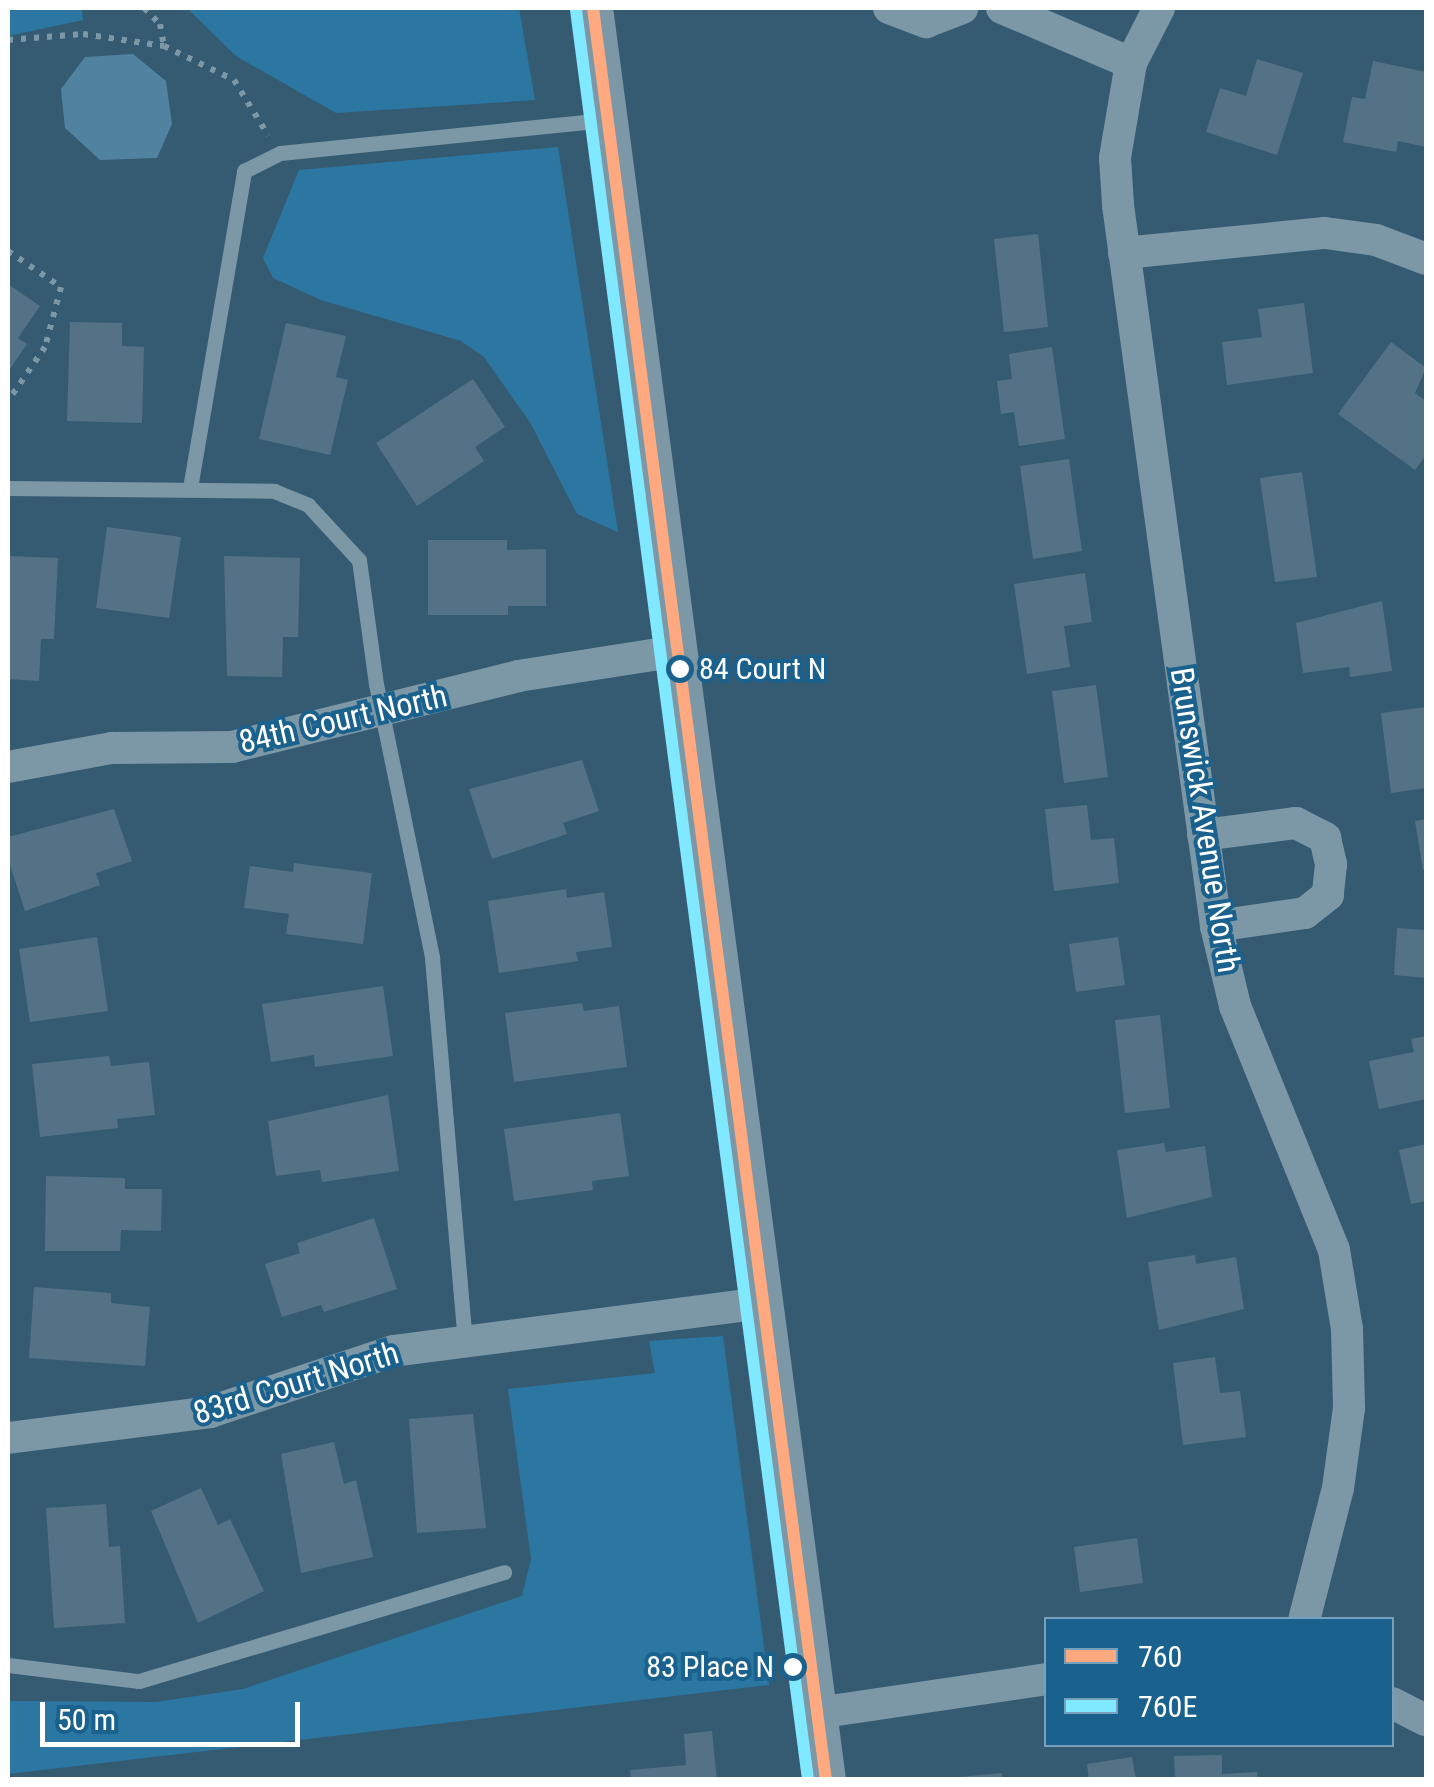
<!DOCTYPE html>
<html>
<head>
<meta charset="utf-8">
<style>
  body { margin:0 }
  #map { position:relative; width:1434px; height:1787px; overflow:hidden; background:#355b73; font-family:"Roboto Condensed",sans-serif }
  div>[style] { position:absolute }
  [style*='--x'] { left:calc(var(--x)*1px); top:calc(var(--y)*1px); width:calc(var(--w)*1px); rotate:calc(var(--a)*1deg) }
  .green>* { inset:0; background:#2c77a2 }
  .water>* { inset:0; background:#5182a0 }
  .building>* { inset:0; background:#537285 }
  .path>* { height:6px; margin-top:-3px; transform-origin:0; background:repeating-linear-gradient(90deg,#7c97a6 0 5px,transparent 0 13px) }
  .service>* { height:15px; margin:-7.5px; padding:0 7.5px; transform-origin:7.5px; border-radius:7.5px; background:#7c97a6 }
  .minor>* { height:32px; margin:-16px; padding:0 16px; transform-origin:16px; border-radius:16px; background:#7c97a6 }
  .tertiary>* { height:40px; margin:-20px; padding:0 20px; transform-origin:20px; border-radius:20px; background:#7c97a6 }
  .bus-1>* { height:12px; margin:-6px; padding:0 6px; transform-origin:6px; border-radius:6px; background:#ffa980 }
  .bus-2>* { height:12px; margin:-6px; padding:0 6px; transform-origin:6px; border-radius:6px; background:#80e8ff }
  .dots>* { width:28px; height:28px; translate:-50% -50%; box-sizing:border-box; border:5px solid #1b618d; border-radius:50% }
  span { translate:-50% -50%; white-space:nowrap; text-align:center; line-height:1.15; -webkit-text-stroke:8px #1b618d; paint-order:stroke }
  .bus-label { font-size:30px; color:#fff }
  .left { translate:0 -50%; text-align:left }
  .right { translate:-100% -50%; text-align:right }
  .street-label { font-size:32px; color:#fff }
  .frame { position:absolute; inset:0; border:10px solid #fff; pointer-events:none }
  .legend { position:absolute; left:1044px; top:1617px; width:350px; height:130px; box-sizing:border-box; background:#1b618d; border:2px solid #76a0bb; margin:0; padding:12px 18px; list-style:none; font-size:30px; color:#fff }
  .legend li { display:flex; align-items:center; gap:20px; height:50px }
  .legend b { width:50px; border:2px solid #76a0bb }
  .scale { position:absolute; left:40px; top:1702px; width:260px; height:45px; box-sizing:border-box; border:5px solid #fff; border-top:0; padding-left:12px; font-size:30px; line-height:35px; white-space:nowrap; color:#fff; -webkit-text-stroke:8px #1b618d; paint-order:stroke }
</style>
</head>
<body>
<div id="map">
  <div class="green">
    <div style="clip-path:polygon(8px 8px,100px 8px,82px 9px,83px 20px,8px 36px)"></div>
    <div style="clip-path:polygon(187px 8px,519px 8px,535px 100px,336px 113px,236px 56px)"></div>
    <div style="clip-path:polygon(558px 147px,618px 532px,577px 514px,531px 424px,484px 357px,461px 341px,321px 300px,273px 278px,263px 258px,299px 170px)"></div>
    <div style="clip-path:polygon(723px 1336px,769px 1685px,8px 1774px,8px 1701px,156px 1702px,243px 1689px,522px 1596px,531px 1559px,508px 1389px,655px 1373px,649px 1341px)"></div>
  </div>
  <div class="water">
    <div style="clip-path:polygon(133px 54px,166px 81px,172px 124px,157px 158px,100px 160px,65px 128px,61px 89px,85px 57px)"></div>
  </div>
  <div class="building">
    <div style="clip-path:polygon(1257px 59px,1303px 73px,1277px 155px,1206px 132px,1220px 88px,1246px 96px)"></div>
    <div style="clip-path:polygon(1373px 61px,1426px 72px,1426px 147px,1398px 141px,1396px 152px,1343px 142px,1352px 97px,1365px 99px)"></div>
    <div style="clip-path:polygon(1038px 234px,1048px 327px,1004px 332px,994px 239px)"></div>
    <div style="clip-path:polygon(8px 284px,40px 306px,18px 338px,27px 344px,8px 372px)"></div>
    <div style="clip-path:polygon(1304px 303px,1313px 373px,1227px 385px,1222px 342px,1262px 337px,1258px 309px)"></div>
    <div style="clip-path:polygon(70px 322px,122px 323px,122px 346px,144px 347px,142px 423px,67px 421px)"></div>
    <div style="clip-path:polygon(286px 323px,346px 336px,336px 377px,348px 380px,330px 455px,259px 439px)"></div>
    <div style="clip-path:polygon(1391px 342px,1426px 368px,1415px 393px,1426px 401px,1426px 455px,1415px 470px,1338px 414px)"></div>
    <div style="clip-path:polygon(1052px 347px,1065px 439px,1019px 446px,1014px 412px,1001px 414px,997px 381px,1012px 379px,1009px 354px)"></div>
    <div style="clip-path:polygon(473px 379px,505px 427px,475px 447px,484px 461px,417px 506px,376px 443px)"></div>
    <div style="clip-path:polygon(1069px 459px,1082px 551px,1033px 559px,1020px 466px)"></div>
    <div style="clip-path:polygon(1302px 472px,1317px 577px,1275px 582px,1260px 478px)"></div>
    <div style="clip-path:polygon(107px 527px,181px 537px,169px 618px,96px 608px)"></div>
    <div style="clip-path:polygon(428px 540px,507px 540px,507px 550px,546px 549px,546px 606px,508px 606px,508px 615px,428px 615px)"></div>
    <div style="clip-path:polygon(8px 556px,58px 558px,54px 639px,41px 639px,39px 681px,8px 679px)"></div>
    <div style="clip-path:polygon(224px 556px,300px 558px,298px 637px,283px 637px,282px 677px,227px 676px)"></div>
    <div style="clip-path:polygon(1085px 573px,1092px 622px,1064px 626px,1070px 667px,1027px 674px,1014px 584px)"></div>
    <div style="clip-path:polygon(1382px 601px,1392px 671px,1350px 677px,1349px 667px,1303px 673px,1296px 623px)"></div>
    <div style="clip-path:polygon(1096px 685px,1108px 777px,1064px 783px,1052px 691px)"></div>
    <div style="clip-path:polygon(1426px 707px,1426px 788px,1391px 793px,1381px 713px)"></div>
    <div style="clip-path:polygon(582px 760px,599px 811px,563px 823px,567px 834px,492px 859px,469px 789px)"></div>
    <div style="clip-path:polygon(1087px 805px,1091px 840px,1114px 838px,1119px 883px,1054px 891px,1045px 809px)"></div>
    <div style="clip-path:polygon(114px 809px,132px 861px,96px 873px,100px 885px,25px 911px,8px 859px,8px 837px)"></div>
    <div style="clip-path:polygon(1426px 819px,1426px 870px,1423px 870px,1415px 821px)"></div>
    <div style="clip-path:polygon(294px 863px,372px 873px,363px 944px,286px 934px,289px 914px,244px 908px,250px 866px,293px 872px)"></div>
    <div style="clip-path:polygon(566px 889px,567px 898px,604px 892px,612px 947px,576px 952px,578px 961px,499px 973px,488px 901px)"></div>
    <div style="clip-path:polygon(1397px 928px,1426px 930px,1426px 978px,1394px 975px)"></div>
    <div style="clip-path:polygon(97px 937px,108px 1011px,30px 1022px,19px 949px)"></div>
    <div style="clip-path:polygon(1118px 937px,1125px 985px,1076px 992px,1069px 944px)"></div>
    <div style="clip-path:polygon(383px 986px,393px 1056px,315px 1067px,314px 1055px,271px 1062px,262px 1004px)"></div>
    <div style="clip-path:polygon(582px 1003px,584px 1011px,619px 1006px,627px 1067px,514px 1082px,505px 1013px)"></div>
    <div style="clip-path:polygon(1160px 1015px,1170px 1108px,1125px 1113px,1115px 1020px)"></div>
    <div style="clip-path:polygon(1426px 1036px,1426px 1099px,1379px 1109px,1369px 1061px,1414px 1052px,1411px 1039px)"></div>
    <div style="clip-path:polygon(109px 1056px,111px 1066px,149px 1062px,155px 1115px,117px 1119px,118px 1128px,40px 1137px,32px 1064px)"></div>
    <div style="clip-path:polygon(388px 1095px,399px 1171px,322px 1182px,320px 1170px,276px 1176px,268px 1121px)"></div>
    <div style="clip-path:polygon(620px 1113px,629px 1176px,592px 1181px,593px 1190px,514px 1201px,504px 1129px)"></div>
    <div style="clip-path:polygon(1164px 1143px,1166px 1152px,1205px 1146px,1212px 1197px,1127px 1218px,1117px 1150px)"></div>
    <div style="clip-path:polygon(1426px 1144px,1426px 1201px,1411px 1204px,1399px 1150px)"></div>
    <div style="clip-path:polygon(46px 1176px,125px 1178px,125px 1189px,162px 1189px,161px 1231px,121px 1230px,120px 1251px,45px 1251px)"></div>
    <div style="clip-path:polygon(374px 1218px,397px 1289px,324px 1312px,321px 1305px,282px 1317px,265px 1264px,300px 1253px,297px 1243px)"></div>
    <div style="clip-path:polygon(1195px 1255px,1196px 1264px,1236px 1257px,1244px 1309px,1159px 1330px,1148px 1262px)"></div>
    <div style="clip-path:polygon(34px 1287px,111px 1293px,111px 1303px,150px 1307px,145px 1366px,29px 1358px)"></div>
    <div style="clip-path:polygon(1215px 1357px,1220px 1393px,1240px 1391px,1246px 1437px,1183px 1445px,1173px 1363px)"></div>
    <div style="clip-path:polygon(473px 1414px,486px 1528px,417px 1533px,409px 1419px)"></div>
    <div style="clip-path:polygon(334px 1442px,344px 1484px,356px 1480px,373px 1557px,301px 1573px,281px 1454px)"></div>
    <div style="clip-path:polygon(201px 1488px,218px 1525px,230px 1519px,264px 1591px,198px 1623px,151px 1511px)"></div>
    <div style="clip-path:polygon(106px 1504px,109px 1547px,120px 1546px,125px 1623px,54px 1628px,46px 1508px)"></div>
    <div style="clip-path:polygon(1137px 1538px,1143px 1583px,1080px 1592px,1074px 1547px)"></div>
    <div style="clip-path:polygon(712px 1731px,717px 1780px,631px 1780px,630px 1770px,686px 1765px,684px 1734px)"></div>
    <div style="clip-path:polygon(1222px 1755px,1222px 1774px,1257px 1772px,1258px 1780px,1175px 1780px,1174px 1756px)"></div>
    <div style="clip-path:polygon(1132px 1757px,1136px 1780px,1089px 1780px,1087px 1764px)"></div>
    <div style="clip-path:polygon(1002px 1773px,1002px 1780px,959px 1780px,959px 1777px)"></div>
  </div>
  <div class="path">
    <div style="--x:144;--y:8;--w:23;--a:45"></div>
    <div style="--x:160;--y:24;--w:22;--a:80"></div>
    <div style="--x:164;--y:46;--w:78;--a:25.9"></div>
    <div style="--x:234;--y:80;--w:65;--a:58.3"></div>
    <div style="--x:8;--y:40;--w:75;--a:-4.6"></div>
    <div style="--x:83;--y:34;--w:82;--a:8.4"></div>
    <div style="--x:8;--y:251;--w:64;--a:34.2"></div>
    <div style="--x:61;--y:287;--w:62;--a:104.9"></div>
    <div style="--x:45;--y:347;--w:65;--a:124.4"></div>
  </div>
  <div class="service">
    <div style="--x:8;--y:488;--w:266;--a:0.6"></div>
    <div style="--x:274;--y:491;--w:37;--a:22"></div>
    <div style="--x:308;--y:505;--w:75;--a:47.2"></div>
    <div style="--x:359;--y:560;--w:125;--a:82.2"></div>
    <div style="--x:376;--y:684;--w:280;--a:78.4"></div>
    <div style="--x:432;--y:958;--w:383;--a:85.1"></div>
    <div style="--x:190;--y:488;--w:322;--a:-80.3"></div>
    <div style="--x:244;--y:171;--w:40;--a:-26.6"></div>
    <div style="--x:280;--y:153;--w:329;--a:-5.8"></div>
    <div style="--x:8;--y:1665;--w:132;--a:7"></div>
    <div style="--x:139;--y:1681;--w:381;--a:-16.6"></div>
  </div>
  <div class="minor">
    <div style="--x:889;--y:8;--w:40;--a:21"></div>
    <div style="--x:926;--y:22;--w:39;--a:-21"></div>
    <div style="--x:1002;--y:8;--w:140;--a:23.1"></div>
    <div style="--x:1159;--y:8;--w:62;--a:117"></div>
    <div style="--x:1131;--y:63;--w:96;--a:99.6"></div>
    <div style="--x:1115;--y:158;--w:47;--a:86.3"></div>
    <div style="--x:1118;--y:205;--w:728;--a:82.26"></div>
    <div style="--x:1216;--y:926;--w:82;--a:76.6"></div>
    <div style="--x:1235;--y:1006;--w:263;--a:67.9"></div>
    <div style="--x:1334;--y:1250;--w:80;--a:80.7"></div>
    <div style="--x:1347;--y:1329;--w:79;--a:88.5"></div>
    <div style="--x:1349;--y:1408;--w:81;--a:97.8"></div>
    <div style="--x:1338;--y:1488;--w:136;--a:104.4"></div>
    <div style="--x:1124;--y:253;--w:202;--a:-5.7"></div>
    <div style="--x:1325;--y:233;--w:51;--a:7.8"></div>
    <div style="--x:1376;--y:240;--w:53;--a:20.8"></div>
    <div style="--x:8;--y:767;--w:106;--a:-10.4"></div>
    <div style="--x:112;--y:748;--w:120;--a:-0.5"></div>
    <div style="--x:232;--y:747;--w:295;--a:-13.9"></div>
    <div style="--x:518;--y:676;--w:161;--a:-8.9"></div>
    <div style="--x:1203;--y:835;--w:94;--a:-7.4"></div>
    <div style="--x:1296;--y:823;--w:33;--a:27"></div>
    <div style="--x:1325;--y:838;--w:27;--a:77"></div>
    <div style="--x:1331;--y:864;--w:31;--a:96"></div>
    <div style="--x:1328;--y:895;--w:29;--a:142"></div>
    <div style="--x:1305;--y:913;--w:90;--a:171.7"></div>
    <div style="--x:8;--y:1438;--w:204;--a:-7.3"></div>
    <div style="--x:210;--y:1412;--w:193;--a:-18.4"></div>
    <div style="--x:393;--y:1351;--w:373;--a:-7.4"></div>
    <div style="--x:1392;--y:1703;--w:38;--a:27"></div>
    <div style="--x:817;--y:1713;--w:232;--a:-8.4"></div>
  </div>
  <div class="tertiary">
    <div style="--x:593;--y:8;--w:1787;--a:82.51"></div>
  </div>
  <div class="bus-1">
    <div style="--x:593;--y:8;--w:1787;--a:82.51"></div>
  </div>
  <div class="bus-2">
    <div style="--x:576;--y:10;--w:1785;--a:82.53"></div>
  </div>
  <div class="dots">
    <div style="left:680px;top:669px;background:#fff"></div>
    <div style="left:793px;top:1667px;background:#fff"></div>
  </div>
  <div class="bus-label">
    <span class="left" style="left:699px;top:669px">84 Court N</span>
    <span class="right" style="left:774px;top:1667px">83 Place N</span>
  </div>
  <div class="street-label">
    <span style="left:343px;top:719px;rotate:-13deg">84th Court North</span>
    <span style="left:1205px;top:820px;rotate:81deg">Brunswick Avenue North</span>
    <span style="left:296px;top:1383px;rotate:-17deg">83rd Court North</span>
  </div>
  <div class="frame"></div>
  <ul class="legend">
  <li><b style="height:12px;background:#ffa980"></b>760</li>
  <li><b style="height:12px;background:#80e8ff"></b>760E</li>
  </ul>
  <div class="scale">50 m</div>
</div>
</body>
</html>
